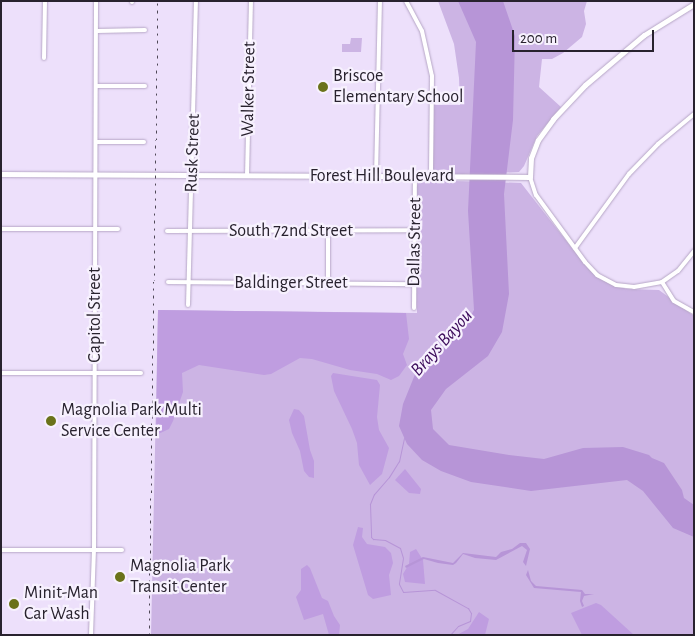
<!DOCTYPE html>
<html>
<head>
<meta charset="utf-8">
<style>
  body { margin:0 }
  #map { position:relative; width:695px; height:636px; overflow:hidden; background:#ede0fb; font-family:"Alegreya Sans",sans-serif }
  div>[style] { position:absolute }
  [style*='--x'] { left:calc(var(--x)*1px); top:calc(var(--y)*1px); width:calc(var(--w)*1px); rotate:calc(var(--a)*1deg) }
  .green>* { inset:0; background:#ccb4e4 }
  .forest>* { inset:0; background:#bf9de0 }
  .water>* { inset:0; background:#b795d7 }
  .stream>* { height:1px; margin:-0.5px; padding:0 0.5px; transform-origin:0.5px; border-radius:0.5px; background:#b795d7 }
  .roads { filter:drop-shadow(0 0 1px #b6a6c6) drop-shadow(0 0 1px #b6a6c6) }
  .minor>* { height:4px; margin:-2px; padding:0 2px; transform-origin:2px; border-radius:2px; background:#fff }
  .tertiary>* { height:5px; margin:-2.5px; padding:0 2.5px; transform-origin:2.5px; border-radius:2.5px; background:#fff }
  .rail>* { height:1px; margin-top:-0.5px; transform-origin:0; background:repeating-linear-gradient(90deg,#4e4756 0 2.5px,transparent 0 7.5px) }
  .dots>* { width:14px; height:14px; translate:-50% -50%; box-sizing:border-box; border:2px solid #f7f1fe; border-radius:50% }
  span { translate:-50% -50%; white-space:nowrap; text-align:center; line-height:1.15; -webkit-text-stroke:4.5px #f7f1fe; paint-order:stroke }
  .poi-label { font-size:18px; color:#28222e }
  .left { translate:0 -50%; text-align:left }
  .street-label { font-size:18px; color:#28222e }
  .water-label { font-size:19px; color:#3b0a5a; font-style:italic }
  .frame { position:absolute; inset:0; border:2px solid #28222e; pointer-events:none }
  .scale { position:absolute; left:512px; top:30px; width:142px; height:22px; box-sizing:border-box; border:2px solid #28222e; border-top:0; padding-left:6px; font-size:15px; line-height:18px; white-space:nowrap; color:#28222e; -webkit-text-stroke:4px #f7f1fe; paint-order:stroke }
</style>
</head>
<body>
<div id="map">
  <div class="green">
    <div style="clip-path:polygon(438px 1px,587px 1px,584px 11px,586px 24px,582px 37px,563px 53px,552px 59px,542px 59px,539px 87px,561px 107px,537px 136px,524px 166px,519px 172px,437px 175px,433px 171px,434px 105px,460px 105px,459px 78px,454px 44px)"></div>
    <div style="clip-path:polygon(351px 38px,362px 38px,361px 52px,342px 52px,342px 44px,350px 44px)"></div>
    <div style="clip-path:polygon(422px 180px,521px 183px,579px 257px,599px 278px,626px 289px,659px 290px,694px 316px,694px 635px,151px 635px,158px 310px,417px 313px,417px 185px)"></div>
  </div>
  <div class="forest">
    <div style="clip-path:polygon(158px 310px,406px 313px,409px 339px,403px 354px,407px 365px,399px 376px,391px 380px,377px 374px,350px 370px,312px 359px,300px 358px,271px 374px,264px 375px,199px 365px,182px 373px,183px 392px,173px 421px,169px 429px,156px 435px)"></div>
    <div style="clip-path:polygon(333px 373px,377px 380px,380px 385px,377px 417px,379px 430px,389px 448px,382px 474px,370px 485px,359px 465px,357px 443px,352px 429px,334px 391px,331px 376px)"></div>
    <div style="clip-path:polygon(294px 409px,299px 410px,304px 416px,310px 450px,314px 461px,314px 478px,309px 477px,304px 471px,300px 451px,292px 433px,289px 420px)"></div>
    <div style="clip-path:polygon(405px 469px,421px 489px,420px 494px,409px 493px,395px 480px)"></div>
    <div style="clip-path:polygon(358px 527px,363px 528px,362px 537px,367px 544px,385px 547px,391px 553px,393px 563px,389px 575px,391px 595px,373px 599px,368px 595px,353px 545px)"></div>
    <div style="clip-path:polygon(416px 549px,423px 560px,425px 584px,405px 582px,403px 574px,409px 564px,410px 552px)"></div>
    <div style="clip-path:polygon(307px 565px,310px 568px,322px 598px,328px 601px,334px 616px,340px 625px,339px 635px,329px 635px,323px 614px,304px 620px,296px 597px,301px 590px,301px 569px)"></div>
    <div style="clip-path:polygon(596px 603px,601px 605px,634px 635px,582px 635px,571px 613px)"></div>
    <div style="clip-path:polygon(479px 612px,489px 619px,485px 635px,457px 635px,468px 629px)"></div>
  </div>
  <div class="water">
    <div style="clip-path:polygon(458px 1px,503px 1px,515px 36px,513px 120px,504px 194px,509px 294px,502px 332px,488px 356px,446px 389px,431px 410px,433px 429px,449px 445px,509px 455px,544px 459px,583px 448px,623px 447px,649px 455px,652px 458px,664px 463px,682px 490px,684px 498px,694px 505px,694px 537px,673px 528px,643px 491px,627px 480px,531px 491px,471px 482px,441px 471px,422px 460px,407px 444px,399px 426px,403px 404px,416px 372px,443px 349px,467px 323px,474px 310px,468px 211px,476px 42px)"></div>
    <div style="clip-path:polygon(520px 543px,526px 543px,530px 549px,526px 566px,523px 562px,527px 550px,522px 546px,496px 560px,475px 558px,463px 554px,456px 563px,453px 565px,438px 563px,424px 559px,406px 568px,405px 566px,423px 557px,453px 563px,463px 553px,496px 557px,501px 552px,512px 549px)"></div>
    <div style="clip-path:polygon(528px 570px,531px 581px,536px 586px,582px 590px,585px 594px,594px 594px,584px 596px,582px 601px,584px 606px,582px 607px,580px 601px,581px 592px,534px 588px,526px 575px)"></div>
  </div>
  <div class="stream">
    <div style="--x:404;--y:438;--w:24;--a:102"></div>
    <div style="--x:399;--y:461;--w:19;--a:122"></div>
    <div style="--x:389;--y:477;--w:23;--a:131"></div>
    <div style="--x:374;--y:494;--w:11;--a:112"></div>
    <div style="--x:370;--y:504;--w:33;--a:88"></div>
    <div style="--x:371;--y:537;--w:3;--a:45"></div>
    <div style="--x:373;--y:539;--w:12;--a:5"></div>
    <div style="--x:385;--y:540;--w:17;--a:28"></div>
    <div style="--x:400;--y:548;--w:10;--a:73"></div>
    <div style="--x:403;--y:558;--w:26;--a:99"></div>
    <div style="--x:399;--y:584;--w:9;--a:63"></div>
    <div style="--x:403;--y:592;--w:32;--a:-4"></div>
    <div style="--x:435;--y:590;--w:38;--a:29"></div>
    <div style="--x:468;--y:608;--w:6;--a:59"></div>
    <div style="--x:471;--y:613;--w:8;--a:97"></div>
    <div style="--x:470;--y:621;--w:13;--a:157"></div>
    <div style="--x:458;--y:626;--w:12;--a:132"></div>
  </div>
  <div class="roads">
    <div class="minor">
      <div style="--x:132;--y:1;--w:1;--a:90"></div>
      <div style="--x:406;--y:1;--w:34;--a:62"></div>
      <div style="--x:422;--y:31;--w:46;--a:77.5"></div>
      <div style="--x:432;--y:76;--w:101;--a:90.6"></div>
      <div style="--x:97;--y:31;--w:48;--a:-1.2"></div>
      <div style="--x:44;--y:58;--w:57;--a:-89"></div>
      <div style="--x:96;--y:86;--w:49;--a:0"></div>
      <div style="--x:96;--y:142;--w:48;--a:0"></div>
      <div style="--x:247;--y:176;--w:175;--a:-88.7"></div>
      <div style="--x:376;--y:176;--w:175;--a:-88.7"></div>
      <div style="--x:530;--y:177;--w:19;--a:72"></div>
      <div style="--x:536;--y:195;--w:83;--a:53.8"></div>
      <div style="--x:585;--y:262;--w:18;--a:47"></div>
      <div style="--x:597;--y:275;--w:21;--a:28"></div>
      <div style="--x:616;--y:285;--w:18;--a:6"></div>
      <div style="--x:634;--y:287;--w:28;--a:-10"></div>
      <div style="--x:662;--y:282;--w:19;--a:-35"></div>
      <div style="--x:678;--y:271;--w:26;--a:-51"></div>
      <div style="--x:1;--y:229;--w:117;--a:0"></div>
      <div style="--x:167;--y:231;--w:248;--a:-0.2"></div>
      <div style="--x:575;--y:248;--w:92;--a:-53.9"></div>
      <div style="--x:629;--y:174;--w:42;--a:-46"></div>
      <div style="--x:658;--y:144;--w:47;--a:-39.8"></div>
      <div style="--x:168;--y:282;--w:246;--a:0.5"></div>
      <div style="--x:662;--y:282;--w:22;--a:58"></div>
      <div style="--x:674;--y:301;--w:23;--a:29"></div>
      <div style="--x:328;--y:283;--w:52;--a:-90"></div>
      <div style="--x:188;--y:305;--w:304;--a:-88.5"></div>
      <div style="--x:414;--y:308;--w:131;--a:-89.6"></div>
      <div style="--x:1;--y:373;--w:140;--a:0"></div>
      <div style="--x:1;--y:550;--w:121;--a:0"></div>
      <div style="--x:91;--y:635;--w:85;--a:-88"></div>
      <div style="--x:94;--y:550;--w:549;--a:-89.79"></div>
    </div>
    <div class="tertiary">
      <div style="--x:1;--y:174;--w:529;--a:0.32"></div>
      <div style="--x:530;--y:177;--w:19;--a:-87"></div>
      <div style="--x:531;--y:158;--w:19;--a:-69"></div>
      <div style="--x:538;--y:140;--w:26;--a:-54"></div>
      <div style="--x:553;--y:119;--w:47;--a:-46.7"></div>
      <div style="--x:585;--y:85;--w:77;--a:-40.3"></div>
      <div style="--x:644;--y:35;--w:59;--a:-31.8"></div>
    </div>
  </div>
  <div class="rail">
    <div style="--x:149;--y:635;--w:634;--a:-89.19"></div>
  </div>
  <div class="dots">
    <div style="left:323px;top:87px;background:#6a721a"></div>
    <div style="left:51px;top:421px;background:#6a721a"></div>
    <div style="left:120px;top:577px;background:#6a721a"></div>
    <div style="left:14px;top:604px;background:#6a721a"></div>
  </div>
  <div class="poi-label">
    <span class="left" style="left:333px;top:87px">Briscoe<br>Elementary School</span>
    <span class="left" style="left:61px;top:421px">Magnolia Park Multi<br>Service Center</span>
    <span class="left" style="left:130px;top:577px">Magnolia Park<br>Transit Center</span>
    <span class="left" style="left:24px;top:604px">Minit-Man<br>Car Wash</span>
  </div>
  <div class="street-label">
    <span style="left:249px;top:89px;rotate:-89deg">Walker Street</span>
    <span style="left:193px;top:153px;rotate:-88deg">Rusk Street</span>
    <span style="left:382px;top:176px">Forest Hill Boulevard</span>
    <span style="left:291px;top:231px">South 72nd Street</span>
    <span style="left:415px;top:242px;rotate:-89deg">Dallas Street</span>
    <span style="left:291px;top:283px">Baldinger Street</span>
    <span style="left:95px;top:315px;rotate:-90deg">Capitol Street</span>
  </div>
  <div class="water-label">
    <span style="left:442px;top:343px;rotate:-48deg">Brays Bayou</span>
  </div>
  <div class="frame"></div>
  <div class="scale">200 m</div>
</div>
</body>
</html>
